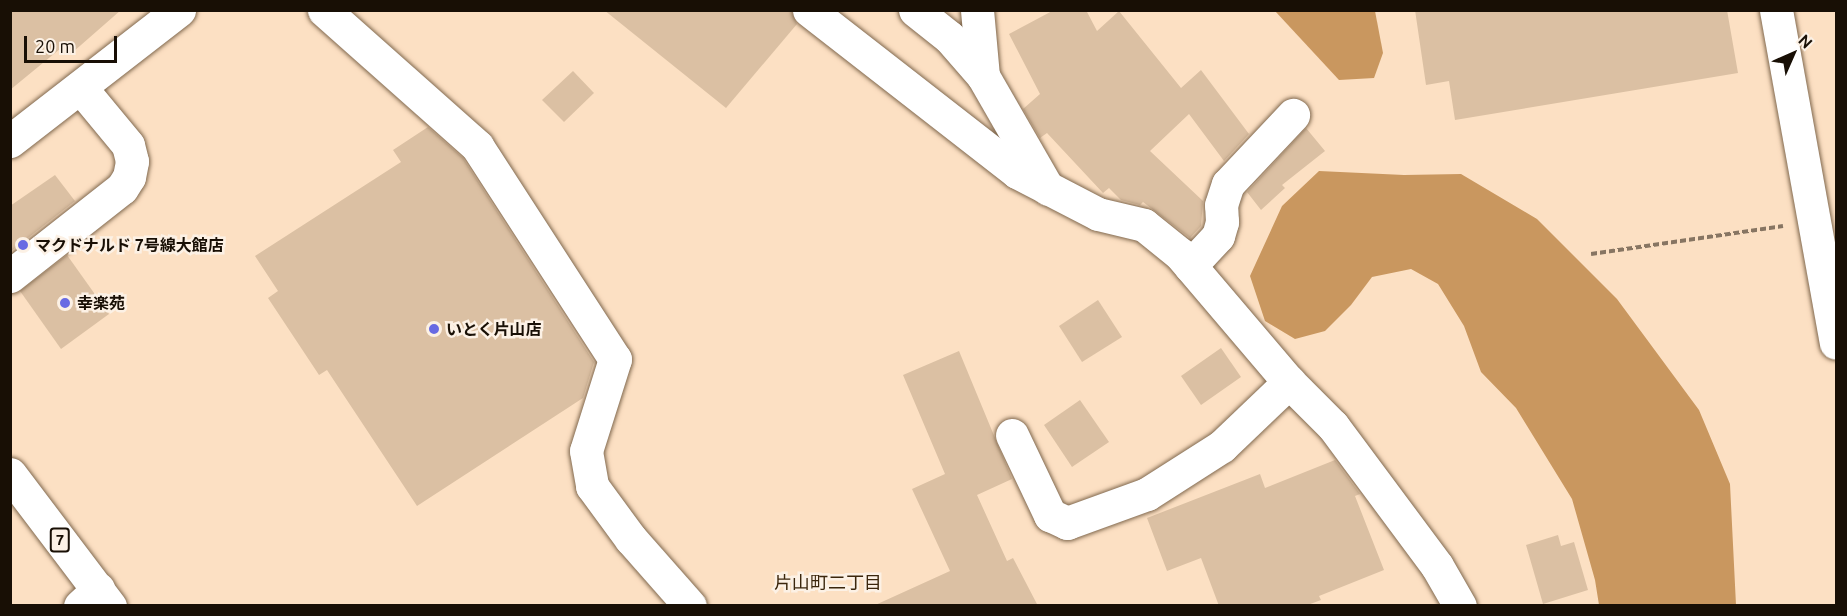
<!DOCTYPE html>
<html>
<head>
<meta charset="utf-8">
<style>
  body { margin:0 }
  #map { position:relative; width:1847px; height:616px; overflow:hidden; background:#fce0c3; font-family:Ubuntu,"Noto Sans JP",sans-serif }
  div>[style] { position:absolute }
  [style*='--x'] { left:calc(var(--x)*1px); top:calc(var(--y)*1px); width:calc(var(--w)*1px); rotate:calc(var(--a)*1deg) }
  .forest>* { inset:0; background:#c9975f }
  .building>* { inset:0; background:#dbc0a3 }
  .path>* { height:4px; margin-top:-2px; transform-origin:0; background:repeating-linear-gradient(90deg,#877562 0 6px,transparent 0 9px) }
  .roads { filter:drop-shadow(0 0 2px #80684e) drop-shadow(0 0 2px #80684e) }
  .minor>* { height:33px; margin:-16.5px; padding:0 16.5px; transform-origin:16.5px; border-radius:16.5px; background:#fff }
  .highway>* { height:33px; margin:-16.5px; padding:0 16.5px; transform-origin:16.5px; border-radius:16.5px; background:#fff }
  .dots>* { width:16px; height:16px; translate:-50% -50%; box-sizing:border-box; border:3px solid #fcf1e5; border-radius:50% }
  span { translate:-50% -50%; white-space:nowrap; text-align:center; line-height:1.15; -webkit-text-stroke:5px #fcf1e5; paint-order:stroke }
  .shield-label span { padding:2px 4px; background:#fcf1e5; border:2px solid; border-radius:4px; -webkit-text-stroke-width:0 }
  .shield-label { font-size:15px; color:#180f05; font-weight:700 }
  .poi-label { font-size:16px; color:#180f05; font-weight:700 }
  .left { translate:0 -50%; text-align:left }
  .neighbourhood-label { font-size:18px; color:#3b260c }
  .frame { position:absolute; inset:0; border:12px solid #180f05; pointer-events:none }
  .north { position:absolute; left:1763px; top:24px; width:60px; height:60px; -webkit-text-stroke:4px #fcf1e5; paint-order:stroke; rotate:45deg; font-size:16px; font-weight:700; line-height:24px; text-align:center; color:#180f05 }
  .north::after { content:''; display:block; margin:auto; width:21px; height:27px; background:#180f05; clip-path:polygon(50% 0,100% 100%,50% 72%,0 100%) }
  .scale { position:absolute; left:24px; top:36px; width:93px; height:27px; box-sizing:border-box; border:3px solid #180f05; border-top:0; padding-left:8px; font-size:18px; line-height:21px; white-space:nowrap; color:#180f05; -webkit-text-stroke:4px #fcf1e5; paint-order:stroke }
</style>
</head>
<body>
<div id="map">
  <div class="forest">
    <div style="clip-path:polygon(1275px 11px,1375px 11px,1383px 53px,1374px 78px,1339px 80px)"></div>
    <div style="clip-path:polygon(1319px 171px,1404px 175px,1461px 174px,1537px 219px,1617px 299px,1699px 410px,1730px 484px,1736px 605px,1599px 605px,1595px 580px,1572px 499px,1516px 408px,1481px 372px,1464px 326px,1438px 284px,1411px 269px,1372px 277px,1351px 305px,1325px 331px,1295px 339px,1265px 321px,1250px 276px,1282px 206px)"></div>
  </div>
  <div class="building">
    <div style="clip-path:polygon(10px 10px,121px 10px,73px 52px,66px 44px,10px 90px)"></div>
    <div style="clip-path:polygon(604px 10px,791px 10px,797px 24px,726px 108px)"></div>
    <div style="clip-path:polygon(1054px 10px,1086px 10px,1097px 31px,1119px 11px,1181px 88px,1201px 70px,1249px 134px,1224px 161px,1189px 114px,1150px 151px,1203px 201px,1201px 226px,1190px 238px,1143px 202px,1140px 205px,1121px 200px,1109px 188px,1103px 193px,1047px 133px,1040px 138px,1023px 109px,1040px 94px,1009px 34px)"></div>
    <div style="clip-path:polygon(1415px 10px,1727px 10px,1738px 73px,1455px 120px,1449px 81px,1426px 85px)"></div>
    <div style="clip-path:polygon(573px 71px,594px 93px,564px 122px,542px 100px)"></div>
    <div style="clip-path:polygon(428px 127px,463px 158px,594px 362px,583px 398px,417px 506px,327px 370px,319px 375px,268px 298px,278px 291px,255px 256px,401px 162px,393px 150px)"></div>
    <div style="clip-path:polygon(1306px 128px,1325px 151px,1282px 185px,1285px 188px,1261px 210px,1247px 192px)"></div>
    <div style="clip-path:polygon(55px 175px,75px 201px,10px 252px,10px 206px)"></div>
    <div style="clip-path:polygon(67px 255px,109px 314px,61px 349px,20px 291px)"></div>
    <div style="clip-path:polygon(1098px 300px,1122px 337px,1082px 362px,1059px 326px)"></div>
    <div style="clip-path:polygon(1221px 348px,1241px 377px,1201px 405px,1181px 376px)"></div>
    <div style="clip-path:polygon(959px 351px,1012px 479px,977px 495px,1007px 561px,1013px 558px,1038px 606px,873px 606px,950px 571px,912px 489px,945px 474px,903px 375px)"></div>
    <div style="clip-path:polygon(1080px 400px,1109px 442px,1072px 467px,1044px 425px)"></div>
    <div style="clip-path:polygon(1335px 460px,1360px 494px,1355px 496px,1384px 570px,1319px 596px,1321px 600px,1305px 606px,1219px 606px,1201px 558px,1167px 571px,1147px 518px,1260px 474px,1265px 488px)"></div>
    <div style="clip-path:polygon(1558px 535px,1561px 546px,1574px 542px,1588px 590px,1543px 604px,1526px 545px)"></div>
  </div>
  <div class="path">
    <div style="--x:1591;--y:254;--w:194;--a:-8.3"></div>
  </div>
  <div class="roads">
    <div class="minor">
      <div style="--x:324;--y:10;--w:205;--a:41.6"></div>
      <div style="--x:477;--y:146;--w:254;--a:57.1"></div>
      <div style="--x:615;--y:359;--w:96;--a:107.5"></div>
      <div style="--x:586;--y:451;--w:36;--a:80"></div>
      <div style="--x:592;--y:486;--w:66;--a:53.7"></div>
      <div style="--x:631;--y:539;--w:89;--a:48.6"></div>
      <div style="--x:809;--y:10;--w:264;--a:37.9"></div>
      <div style="--x:1017;--y:172;--w:91;--a:27.4"></div>
      <div style="--x:1098;--y:214;--w:47;--a:13.4"></div>
      <div style="--x:1144;--y:225;--w:46;--a:38.9"></div>
      <div style="--x:1180;--y:254;--w:168;--a:49.6"></div>
      <div style="--x:1289;--y:382;--w:62;--a:45"></div>
      <div style="--x:1333;--y:426;--w:174;--a:53.4"></div>
      <div style="--x:1437;--y:566;--w:46;--a:60.1"></div>
      <div style="--x:915;--y:10;--w:43;--a:38.5"></div>
      <div style="--x:949;--y:37;--w:52;--a:48.9"></div>
      <div style="--x:977;--y:10;--w:66;--a:84.8"></div>
      <div style="--x:983;--y:76;--w:130;--a:60.1"></div>
      <div style="--x:1776;--y:10;--w:338;--a:79.8"></div>
      <div style="--x:10;--y:141;--w:214;--a:-37.8"></div>
      <div style="--x:1190;--y:266;--w:41;--a:-47"></div>
      <div style="--x:1218;--y:236;--w:15;--a:-74"></div>
      <div style="--x:1222;--y:222;--w:17;--a:-93"></div>
      <div style="--x:1221;--y:205;--w:22;--a:-72"></div>
      <div style="--x:1228;--y:184;--w:95;--a:-46.7"></div>
      <div style="--x:10;--y:276;--w:142;--a:-38.2"></div>
      <div style="--x:122;--y:188;--w:13;--a:-58"></div>
      <div style="--x:129;--y:177;--w:16;--a:-79"></div>
      <div style="--x:132;--y:161;--w:16;--a:-104"></div>
      <div style="--x:128;--y:145;--w:75;--a:-129.6"></div>
      <div style="--x:1012;--y:435;--w:89;--a:64.6"></div>
      <div style="--x:1050;--y:515;--w:19;--a:25"></div>
      <div style="--x:1067;--y:523;--w:85;--a:-19.9"></div>
      <div style="--x:1147;--y:494;--w:89;--a:-32.6"></div>
      <div style="--x:1222;--y:446;--w:93;--a:-43.7"></div>
      <div style="--x:80;--y:606;--w:25;--a:-43"></div>
    </div>
    <div class="highway">
      <div style="--x:10;--y:474;--w:166;--a:52.9"></div>
    </div>
  </div>
  <div class="dots">
    <div style="left:23px;top:245px;background:#686ae3"></div>
    <div style="left:65px;top:303px;background:#686ae3"></div>
    <div style="left:434px;top:329px;background:#686ae3"></div>
  </div>
  <div class="shield-label">
    <span style="left:60px;top:540px">7</span>
  </div>
  <div class="poi-label">
    <span class="left" style="left:35px;top:245px">マクドナルド 7号線大館店</span>
    <span class="left" style="left:77px;top:303px">幸楽苑</span>
    <span class="left" style="left:446px;top:329px">いとく片山店</span>
  </div>
  <div class="neighbourhood-label">
    <span style="left:828px;top:582px">片山町二丁目</span>
  </div>
  <div class="frame"></div>
  <div class="north">N</div>
  <div class="scale">20 m</div>
</div>
</body>
</html>
